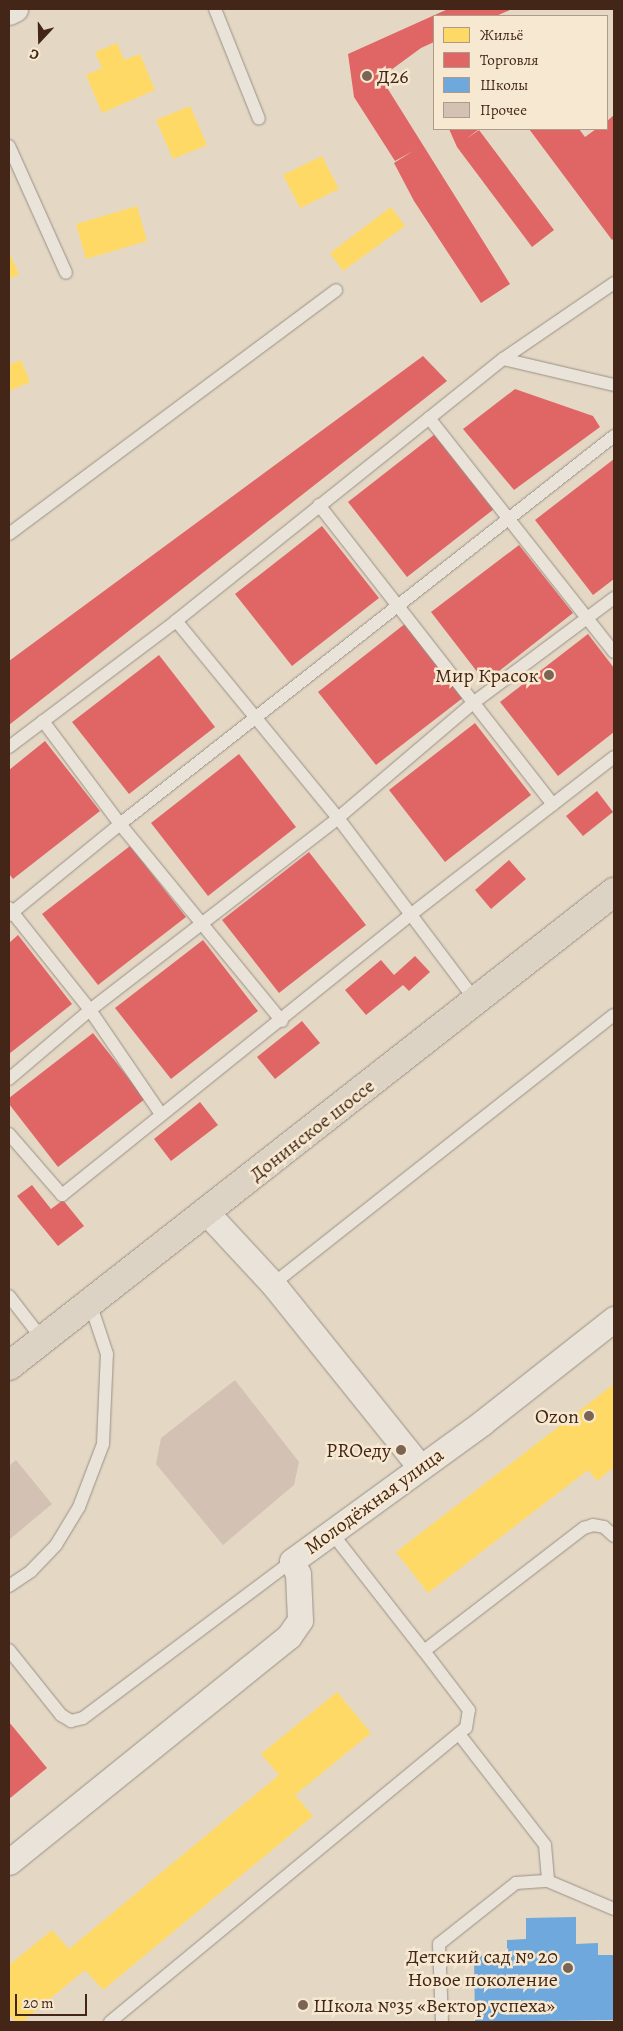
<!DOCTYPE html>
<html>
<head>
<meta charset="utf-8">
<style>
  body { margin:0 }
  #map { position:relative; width:623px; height:2031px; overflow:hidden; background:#e4d8c5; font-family:Alegreya,serif }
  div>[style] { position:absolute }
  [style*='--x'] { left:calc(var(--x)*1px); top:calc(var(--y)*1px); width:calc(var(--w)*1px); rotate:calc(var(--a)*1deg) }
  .homes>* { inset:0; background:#ffd966 }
  .shops>* { inset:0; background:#e06666 }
  .schools>* { inset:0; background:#6fa8dc }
  .building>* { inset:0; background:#d3c1b3 }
  .roads { filter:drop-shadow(0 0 1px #9b9084) drop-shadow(0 0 1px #9b9084) }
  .lane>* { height:12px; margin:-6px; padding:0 6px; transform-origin:6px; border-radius:6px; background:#e9e3d9 }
  .street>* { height:25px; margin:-12.5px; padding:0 12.5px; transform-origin:12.5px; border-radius:12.5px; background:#e9e3d9 }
  .primary>* { height:28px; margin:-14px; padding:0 14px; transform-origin:14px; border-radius:14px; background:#dcd3c4 }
  .dots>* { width:14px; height:14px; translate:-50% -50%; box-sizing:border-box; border:2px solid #f6e8d1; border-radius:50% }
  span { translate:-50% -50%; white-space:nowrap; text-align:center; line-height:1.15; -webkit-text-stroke:5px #f6e8d1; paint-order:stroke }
  .poi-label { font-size:20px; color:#432617 }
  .left { translate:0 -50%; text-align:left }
  .right { translate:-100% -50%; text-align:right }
  .street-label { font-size:20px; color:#432617 }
  .frame { position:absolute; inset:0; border:10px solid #432617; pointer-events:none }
  .legend { position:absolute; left:433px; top:15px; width:175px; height:115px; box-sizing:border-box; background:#f6e8d1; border:1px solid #ae9a87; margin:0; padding:6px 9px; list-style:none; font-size:15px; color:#432617 }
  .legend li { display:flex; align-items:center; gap:10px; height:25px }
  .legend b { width:25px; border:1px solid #ae9a87 }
  .north { position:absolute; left:15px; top:15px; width:50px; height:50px; -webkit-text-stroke:4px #f6e8d1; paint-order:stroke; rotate:201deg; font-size:14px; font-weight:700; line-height:20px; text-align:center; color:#432617 }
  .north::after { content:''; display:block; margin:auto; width:18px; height:22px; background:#432617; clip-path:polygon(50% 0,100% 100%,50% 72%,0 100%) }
  .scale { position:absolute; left:15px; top:1994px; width:72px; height:22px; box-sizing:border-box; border:2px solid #432617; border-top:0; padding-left:6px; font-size:15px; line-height:18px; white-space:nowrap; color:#432617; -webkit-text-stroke:4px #f6e8d1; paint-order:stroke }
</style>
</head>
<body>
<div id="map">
  <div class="homes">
    <div style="clip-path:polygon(117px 43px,124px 60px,140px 54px,155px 90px,102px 113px,86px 75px,102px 68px,95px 52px)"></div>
    <div style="clip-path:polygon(190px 106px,207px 145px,173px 159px,156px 120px)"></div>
    <div style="clip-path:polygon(322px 156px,339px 189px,300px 208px,283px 175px)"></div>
    <div style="clip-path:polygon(137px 206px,147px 241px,86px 259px,76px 224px)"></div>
    <div style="clip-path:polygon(391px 207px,405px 226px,343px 271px,330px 253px)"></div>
    <div style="clip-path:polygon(9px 252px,19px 274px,9px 279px)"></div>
    <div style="clip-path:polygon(21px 360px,30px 382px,9px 391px,9px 365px)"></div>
    <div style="clip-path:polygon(614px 1384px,614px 1467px,597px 1481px,588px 1470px,428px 1593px,396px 1552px)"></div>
    <div style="clip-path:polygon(337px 1692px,371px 1733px,295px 1795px,313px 1816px,103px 1990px,85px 1970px,22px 2022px,16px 2022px,9px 2014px,9px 1965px,52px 1930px,69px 1949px,279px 1775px,261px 1754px)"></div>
  </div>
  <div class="shops">
    <div style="clip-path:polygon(448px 9px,512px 9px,496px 16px,434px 16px,434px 42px,421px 48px,376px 81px,381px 78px,510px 284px,481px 303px,414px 201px,394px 163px,413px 151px,395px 161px,354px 97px,348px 54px)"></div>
    <div style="clip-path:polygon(614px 115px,614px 238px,612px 240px,529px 129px,579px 129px,585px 137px,596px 129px,607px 129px,607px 121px)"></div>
    <div style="clip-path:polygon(449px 129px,479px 129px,466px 139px,479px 130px,554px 230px,532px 247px,457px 147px)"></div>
    <div style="clip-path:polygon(423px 356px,447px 381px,9px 725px,9px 661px)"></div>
    <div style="clip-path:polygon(515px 389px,593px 416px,600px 427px,514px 490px,463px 429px)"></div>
    <div style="clip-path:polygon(435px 434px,494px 509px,407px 577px,348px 502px)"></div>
    <div style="clip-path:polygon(614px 459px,614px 579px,593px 595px,535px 520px)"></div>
    <div style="clip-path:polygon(322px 526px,379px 598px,292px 666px,235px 594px)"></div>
    <div style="clip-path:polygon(519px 545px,573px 613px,485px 682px,431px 612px)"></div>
    <div style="clip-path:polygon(406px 623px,464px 697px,376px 765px,318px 692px)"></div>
    <div style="clip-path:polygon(588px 634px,614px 668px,614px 732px,558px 776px,500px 702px)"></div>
    <div style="clip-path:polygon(159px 655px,215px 727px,129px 794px,72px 722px)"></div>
    <div style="clip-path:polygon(475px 723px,531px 795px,445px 862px,389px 790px)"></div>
    <div style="clip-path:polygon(45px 741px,100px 811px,13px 879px,9px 874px,9px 770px)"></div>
    <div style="clip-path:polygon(239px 754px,296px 827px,208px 896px,151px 823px)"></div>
    <div style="clip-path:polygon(597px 791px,613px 812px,583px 836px,566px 816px)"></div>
    <div style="clip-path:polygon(130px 846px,186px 917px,98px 985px,42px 914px)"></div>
    <div style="clip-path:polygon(309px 852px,366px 925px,279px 993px,222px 920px)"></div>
    <div style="clip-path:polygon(509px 860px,526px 879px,491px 909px,475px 890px)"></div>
    <div style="clip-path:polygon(18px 935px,72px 1004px,9px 1054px,9px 943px)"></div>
    <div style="clip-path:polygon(203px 940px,258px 1011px,171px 1079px,115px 1008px)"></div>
    <div style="clip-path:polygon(415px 956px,430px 972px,409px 991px,403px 985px,366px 1015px,345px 990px,381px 960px,394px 975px)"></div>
    <div style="clip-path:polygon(302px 1021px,320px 1043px,275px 1079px,257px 1057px)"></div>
    <div style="clip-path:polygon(93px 1033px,145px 1099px,58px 1167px,9px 1104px,9px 1098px)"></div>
    <div style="clip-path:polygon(200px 1102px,218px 1125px,171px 1161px,154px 1139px)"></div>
    <div style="clip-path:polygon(32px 1185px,51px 1209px,63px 1200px,84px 1226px,58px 1246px,17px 1196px)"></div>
    <div style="clip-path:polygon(9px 1722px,47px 1768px,9px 1799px)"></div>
  </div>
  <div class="schools">
    <div style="clip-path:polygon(576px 1917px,576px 1944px,598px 1943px,598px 1955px,614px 1955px,614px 2020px,475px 2022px,474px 1956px,507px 1955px,507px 1940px,526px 1939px,526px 1918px)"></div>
  </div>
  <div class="building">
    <div style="clip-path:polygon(235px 1380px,299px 1462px,294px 1485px,223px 1545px,156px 1464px,161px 1438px)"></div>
    <div style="clip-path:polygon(16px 1460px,52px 1504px,9px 1540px,9px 1466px)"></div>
  </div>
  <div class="roads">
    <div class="lane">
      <div style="--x:215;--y:9;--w:118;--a:68.2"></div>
      <div style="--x:9;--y:146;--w:139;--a:65.8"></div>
      <div style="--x:503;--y:359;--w:114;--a:13.2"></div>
      <div style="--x:429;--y:418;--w:298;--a:51.7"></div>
      <div style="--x:319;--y:505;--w:380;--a:52"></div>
      <div style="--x:9;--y:534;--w:408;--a:-36.7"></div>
      <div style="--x:43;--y:721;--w:129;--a:53.2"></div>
      <div style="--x:120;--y:824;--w:255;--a:50.6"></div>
      <div style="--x:9;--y:747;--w:209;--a:-37"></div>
      <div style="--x:9;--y:908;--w:130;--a:51.5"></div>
      <div style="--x:90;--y:1010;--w:126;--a:55.7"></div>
      <div style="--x:9;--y:915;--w:144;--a:-39.3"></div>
      <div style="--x:120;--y:824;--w:628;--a:-38.15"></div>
      <div style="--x:476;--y:1001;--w:229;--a:-127"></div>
      <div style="--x:338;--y:818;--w:255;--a:-129.4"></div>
      <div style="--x:176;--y:621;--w:419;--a:-38.7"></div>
      <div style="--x:503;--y:359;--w:135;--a:-34.4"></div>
      <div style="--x:9;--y:1079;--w:106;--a:-40.4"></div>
      <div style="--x:90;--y:1010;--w:314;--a:-37.7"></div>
      <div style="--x:338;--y:818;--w:177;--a:-40.4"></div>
      <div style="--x:473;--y:703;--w:176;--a:-36.7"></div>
      <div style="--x:9;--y:1134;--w:81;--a:49"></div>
      <div style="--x:62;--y:1195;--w:445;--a:-38.8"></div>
      <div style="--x:409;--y:916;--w:259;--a:-37.8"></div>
      <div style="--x:273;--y:1284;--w:434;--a:-38.3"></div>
      <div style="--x:9;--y:1296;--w:56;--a:52.3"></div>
      <div style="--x:331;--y:1532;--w:151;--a:52"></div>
      <div style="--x:424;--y:1651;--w:202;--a:-37.6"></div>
      <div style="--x:584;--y:1528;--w:9;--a:-18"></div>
      <div style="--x:593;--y:1525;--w:11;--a:10"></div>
      <div style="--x:604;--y:1527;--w:13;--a:42"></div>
      <div style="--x:9;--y:1586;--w:27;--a:-34"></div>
      <div style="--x:31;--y:1571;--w:36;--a:-46"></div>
      <div style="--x:56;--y:1545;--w:44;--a:-58.8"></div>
      <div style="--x:79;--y:1507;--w:67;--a:-69.1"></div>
      <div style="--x:103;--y:1444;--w:90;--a:-87.5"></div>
      <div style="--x:107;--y:1354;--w:54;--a:-108.4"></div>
      <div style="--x:9;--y:1650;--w:83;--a:51.3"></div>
      <div style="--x:61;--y:1715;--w:12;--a:31"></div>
      <div style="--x:71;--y:1721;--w:12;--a:-14"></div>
      <div style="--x:83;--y:1718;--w:261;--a:-36.9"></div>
      <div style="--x:459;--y:1734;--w:140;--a:52.2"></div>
      <div style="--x:545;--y:1845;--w:36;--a:85"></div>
      <div style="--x:110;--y:2022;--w:462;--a:-39.6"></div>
      <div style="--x:466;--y:1728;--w:18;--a:-81"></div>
      <div style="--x:469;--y:1710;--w:74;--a:-127.3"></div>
      <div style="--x:442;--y:2022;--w:78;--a:-92.2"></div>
      <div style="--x:439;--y:1944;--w:98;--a:-38.4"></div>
      <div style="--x:516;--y:1883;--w:32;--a:-4"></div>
      <div style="--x:548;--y:1881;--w:72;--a:23"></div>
    </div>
    <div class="street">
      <div style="--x:9;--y:12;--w:7;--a:-27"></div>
      <div style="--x:207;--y:1213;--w:97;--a:47.1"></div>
      <div style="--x:273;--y:1284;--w:235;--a:51.2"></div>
      <div style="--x:9;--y:1862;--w:360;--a:-38.9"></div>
      <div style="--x:289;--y:1636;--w:19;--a:-55"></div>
      <div style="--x:300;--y:1620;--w:46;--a:-92.5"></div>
      <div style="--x:298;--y:1574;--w:14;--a:-115"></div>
      <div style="--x:292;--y:1561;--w:236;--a:-36"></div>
      <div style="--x:483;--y:1422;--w:167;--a:-38.2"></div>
    </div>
    <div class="primary">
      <div style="--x:9;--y:1366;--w:769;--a:-38.08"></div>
    </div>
  </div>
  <div class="dots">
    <div style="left:367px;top:76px;background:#7b6454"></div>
    <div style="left:549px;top:675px;background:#7b6454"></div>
    <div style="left:589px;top:1416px;background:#7b6454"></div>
    <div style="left:401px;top:1450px;background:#7b6454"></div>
    <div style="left:568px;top:1968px;background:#7b6454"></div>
    <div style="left:303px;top:2005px;background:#7b6454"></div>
  </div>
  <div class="poi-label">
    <span class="left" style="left:377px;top:76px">Д26</span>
    <span class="right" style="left:539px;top:675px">Мир Красок</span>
    <span class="right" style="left:579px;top:1416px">Ozon</span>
    <span class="right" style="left:391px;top:1450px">PROеду</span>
    <span class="right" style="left:558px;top:1968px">Детский сад № 20<br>Новое поколение</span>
    <span class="left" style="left:313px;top:2005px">Школа №35 «Вектор успеха»</span>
  </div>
  <div class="street-label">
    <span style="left:312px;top:1130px;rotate:-38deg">Донинское шоссе</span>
    <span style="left:374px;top:1501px;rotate:-36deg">Молодёжная улица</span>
  </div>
  <div class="frame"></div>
  <ul class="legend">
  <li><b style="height:14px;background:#ffd966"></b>Жильё</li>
  <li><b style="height:14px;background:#e06666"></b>Торговля</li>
  <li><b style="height:14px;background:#6fa8dc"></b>Школы</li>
  <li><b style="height:14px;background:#d3c1b3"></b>Прочее</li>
  </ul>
  <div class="north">С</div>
  <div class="scale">20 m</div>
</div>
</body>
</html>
